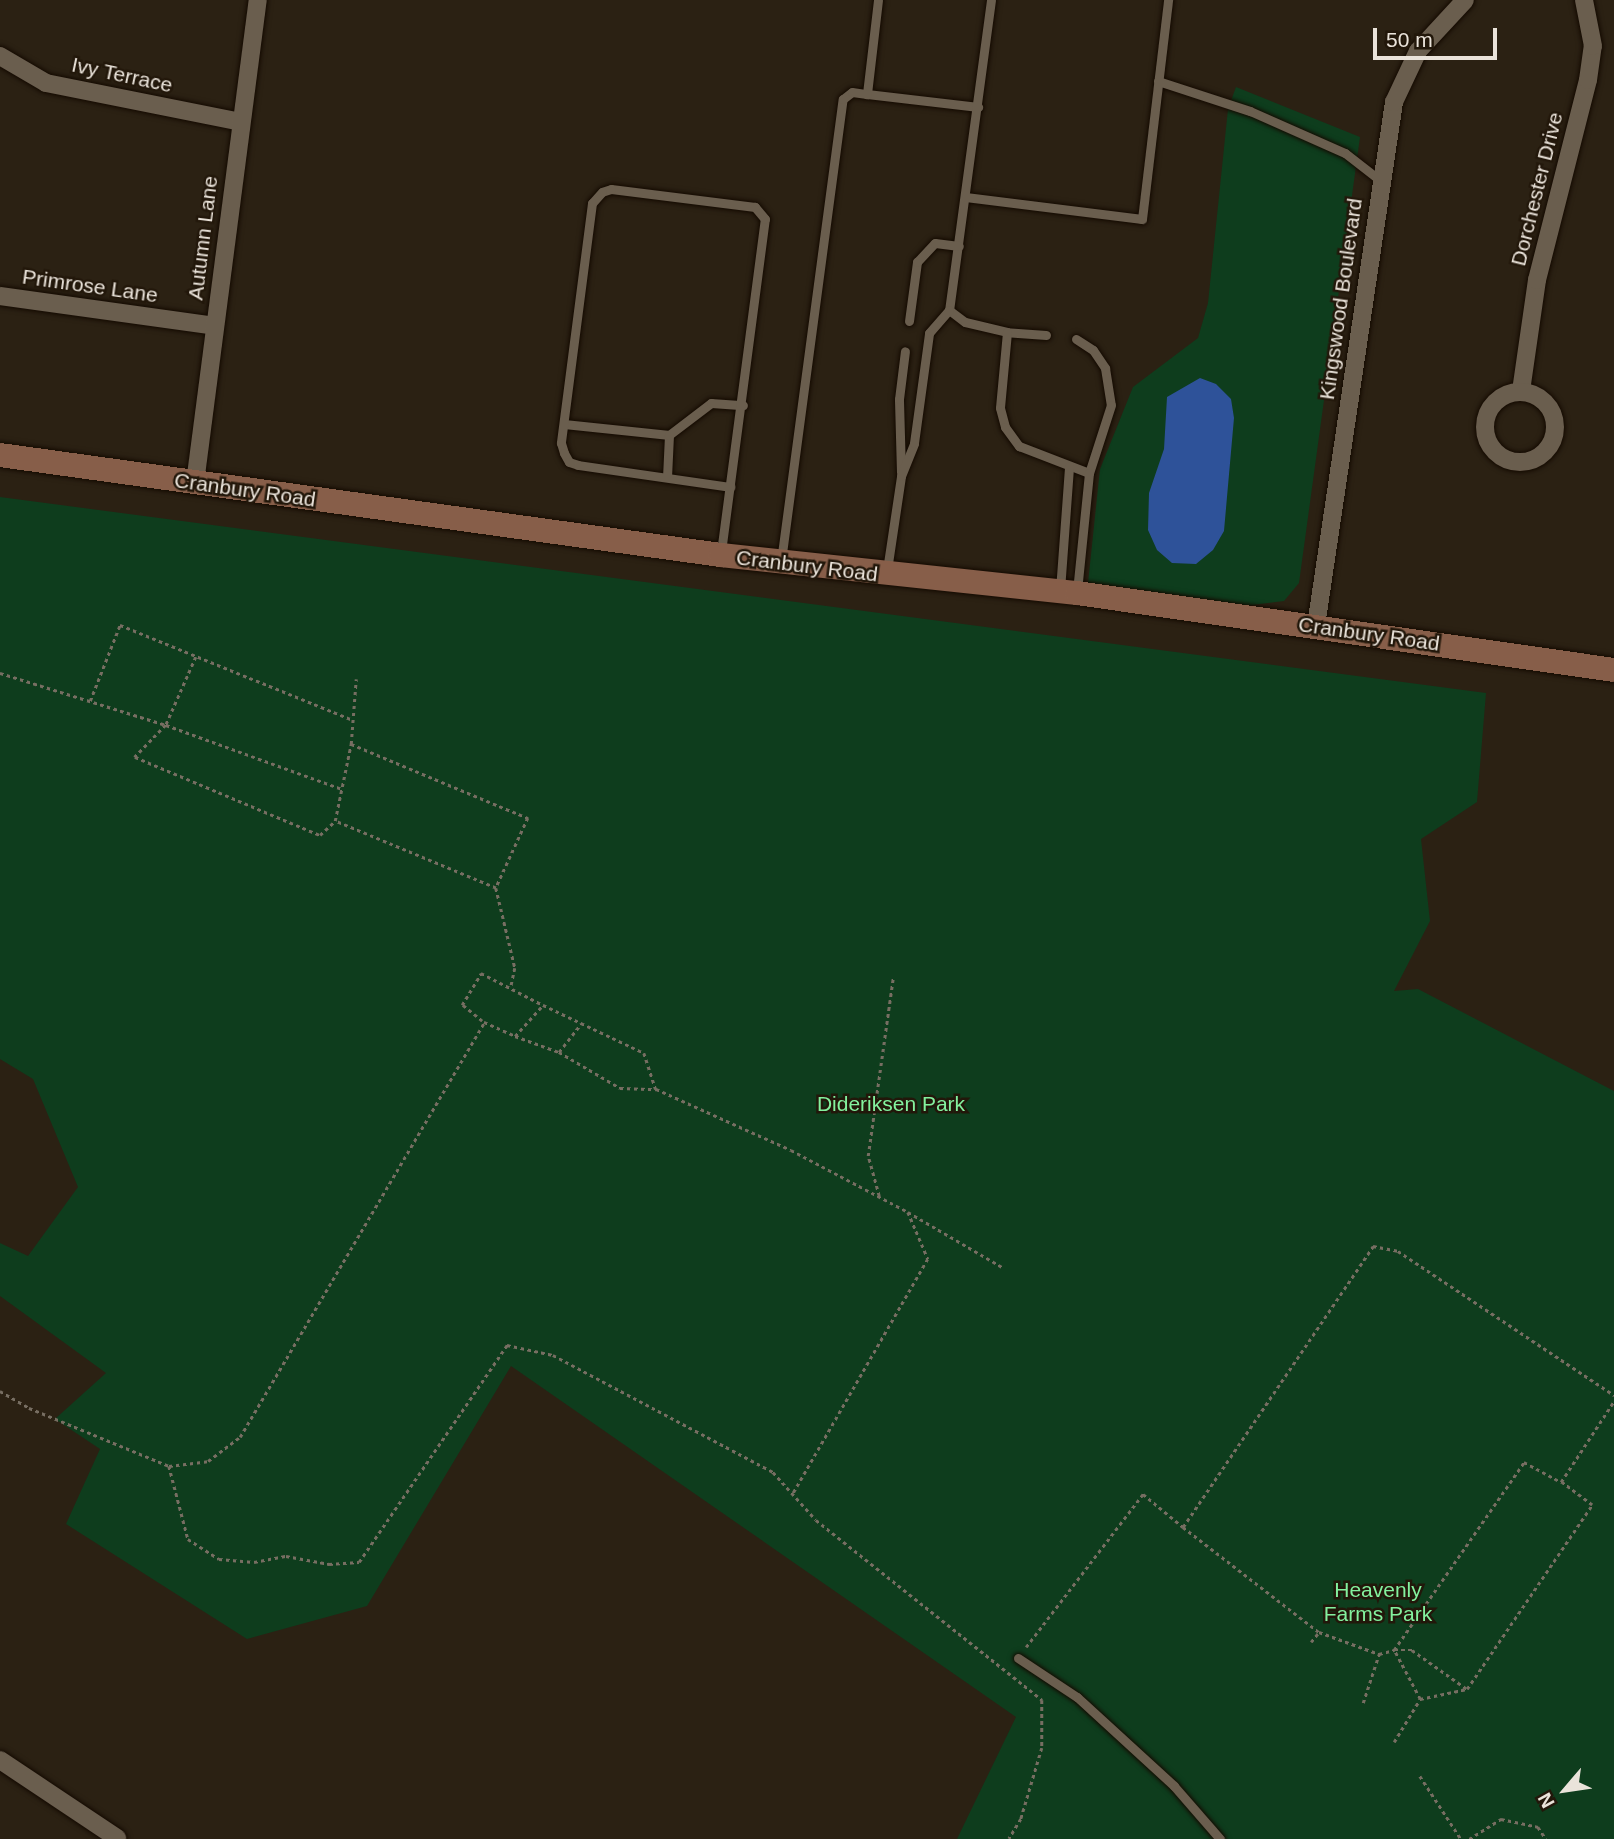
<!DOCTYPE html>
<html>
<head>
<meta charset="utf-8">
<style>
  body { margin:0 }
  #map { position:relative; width:1614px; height:1839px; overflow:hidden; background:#2b2113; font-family:Helvetica,sans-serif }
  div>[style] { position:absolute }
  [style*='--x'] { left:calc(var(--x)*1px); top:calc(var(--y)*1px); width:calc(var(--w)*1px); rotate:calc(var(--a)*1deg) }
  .green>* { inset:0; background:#0e3d1d }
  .water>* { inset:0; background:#2e5299 }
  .path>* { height:2.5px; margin-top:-1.25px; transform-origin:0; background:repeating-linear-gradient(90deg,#776e62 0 3.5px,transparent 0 7px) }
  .roads { filter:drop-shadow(0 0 2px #140a01) drop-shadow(0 0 2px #140a01) }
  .lane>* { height:9px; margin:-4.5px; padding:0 4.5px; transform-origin:4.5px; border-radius:4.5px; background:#6a5e4e }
  .street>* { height:18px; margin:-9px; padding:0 9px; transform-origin:9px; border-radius:9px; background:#6a5e4e }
  .street>.ring { margin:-9px; padding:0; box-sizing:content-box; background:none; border:18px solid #6a5e4e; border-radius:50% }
  .secondary>* { height:24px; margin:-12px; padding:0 12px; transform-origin:12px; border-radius:12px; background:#875e49 }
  span { translate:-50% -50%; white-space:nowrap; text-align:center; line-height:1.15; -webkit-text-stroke:5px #22170a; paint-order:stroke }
  .street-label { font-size:21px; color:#eae3da }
  .park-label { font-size:21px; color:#83f19e }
  .north { position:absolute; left:1530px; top:1755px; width:70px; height:70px; -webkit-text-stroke:5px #22170a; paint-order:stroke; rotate:241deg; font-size:19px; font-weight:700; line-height:28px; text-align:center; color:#eae3da }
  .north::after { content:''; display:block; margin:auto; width:24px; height:32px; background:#eae3da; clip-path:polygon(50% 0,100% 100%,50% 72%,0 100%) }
  .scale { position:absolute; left:1373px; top:28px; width:124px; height:32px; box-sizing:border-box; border:4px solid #eae3da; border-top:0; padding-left:9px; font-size:21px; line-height:24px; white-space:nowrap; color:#eae3da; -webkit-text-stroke:5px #22170a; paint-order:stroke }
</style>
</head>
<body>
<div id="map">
  <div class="green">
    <div style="clip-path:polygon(1236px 87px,1360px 137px,1299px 583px,1284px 601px,1244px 606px,1088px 583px,1100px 469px,1133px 387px,1198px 338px,1208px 303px,1228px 109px)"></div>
    <div style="clip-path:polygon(0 497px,1486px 693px,1477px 802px,1421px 839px,1430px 921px,1394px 991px,1418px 989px,1614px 1091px,1614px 1839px,957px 1839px,1016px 1717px,511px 1366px,367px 1606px,247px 1639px,66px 1524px,100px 1449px,55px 1419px,106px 1373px,0 1296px,0 1243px,28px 1256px,78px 1187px,33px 1079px,0 1059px)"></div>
  </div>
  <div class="water">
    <div style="clip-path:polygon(1200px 378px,1216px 384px,1231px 399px,1234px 418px,1224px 531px,1213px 550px,1196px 564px,1172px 563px,1157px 550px,1148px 530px,1149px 493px,1164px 449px,1167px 397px)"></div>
  </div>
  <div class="path">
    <div style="--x:196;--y:657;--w:74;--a:113.8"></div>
    <div style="--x:166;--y:725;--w:187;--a:20"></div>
    <div style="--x:0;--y:673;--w:174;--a:17.4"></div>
    <div style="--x:166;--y:725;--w:45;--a:134.1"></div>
    <div style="--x:135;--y:757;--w:201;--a:22.9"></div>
    <div style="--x:320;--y:835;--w:21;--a:-43"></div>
    <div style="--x:90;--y:701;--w:82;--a:-68.5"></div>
    <div style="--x:120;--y:625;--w:252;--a:22.2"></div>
    <div style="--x:351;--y:744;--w:65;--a:-85.6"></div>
    <div style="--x:496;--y:888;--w:174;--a:-157.4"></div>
    <div style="--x:335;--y:821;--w:79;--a:-78.3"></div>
    <div style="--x:351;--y:744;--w:192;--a:22.7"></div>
    <div style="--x:528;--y:818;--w:77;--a:114.6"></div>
    <div style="--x:496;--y:888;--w:82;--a:76.6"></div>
    <div style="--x:515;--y:968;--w:19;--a:102"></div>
    <div style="--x:482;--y:1021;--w:26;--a:-141"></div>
    <div style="--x:462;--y:1005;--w:37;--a:-59"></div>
    <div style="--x:481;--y:973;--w:70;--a:27.3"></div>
    <div style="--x:515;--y:1036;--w:47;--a:20"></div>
    <div style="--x:559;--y:1052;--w:71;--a:30.5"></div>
    <div style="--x:620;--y:1088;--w:36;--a:2"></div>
    <div style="--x:559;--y:1052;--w:36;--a:-52"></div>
    <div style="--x:879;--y:1196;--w:41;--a:-105.4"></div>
    <div style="--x:868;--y:1156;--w:179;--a:-82"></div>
    <div style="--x:908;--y:1212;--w:111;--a:30.3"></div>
    <div style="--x:0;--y:1391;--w:34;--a:30"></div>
    <div style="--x:29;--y:1408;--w:152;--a:22.5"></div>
    <div style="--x:169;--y:1466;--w:75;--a:75.4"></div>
    <div style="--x:188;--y:1539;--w:37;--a:33"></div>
    <div style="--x:219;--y:1559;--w:35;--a:5"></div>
    <div style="--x:254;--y:1562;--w:33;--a:-11"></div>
    <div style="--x:286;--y:1556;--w:44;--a:10.5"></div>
    <div style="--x:329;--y:1564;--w:30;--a:-4"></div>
    <div style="--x:359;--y:1562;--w:263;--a:-55.7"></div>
    <div style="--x:507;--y:1345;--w:47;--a:12.3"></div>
    <div style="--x:553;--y:1355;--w:249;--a:28"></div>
    <div style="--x:773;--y:1472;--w:64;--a:48.1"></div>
    <div style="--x:816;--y:1520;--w:289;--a:38.5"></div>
    <div style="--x:1042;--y:1700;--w:48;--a:90"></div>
    <div style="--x:1042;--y:1748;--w:74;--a:106.5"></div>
    <div style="--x:1021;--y:1819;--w:23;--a:121"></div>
    <div style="--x:169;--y:1466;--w:39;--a:-7"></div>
    <div style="--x:208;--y:1461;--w:40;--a:-37"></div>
    <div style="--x:240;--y:1437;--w:481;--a:-59.5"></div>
    <div style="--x:484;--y:1022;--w:34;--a:24"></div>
    <div style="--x:515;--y:1036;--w:42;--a:-47.9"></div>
    <div style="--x:543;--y:1005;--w:112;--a:25.4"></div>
    <div style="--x:644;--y:1053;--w:38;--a:72"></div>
    <div style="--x:656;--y:1089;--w:148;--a:24.3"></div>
    <div style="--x:791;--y:1150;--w:132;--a:27.9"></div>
    <div style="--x:908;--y:1212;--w:51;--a:66.9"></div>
    <div style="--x:928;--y:1259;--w:271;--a:119.9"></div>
    <div style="--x:1183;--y:1527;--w:172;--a:37.7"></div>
    <div style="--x:1311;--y:1642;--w:13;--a:-51"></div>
    <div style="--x:1319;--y:1632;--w:64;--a:20.1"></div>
    <div style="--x:1379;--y:1654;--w:16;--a:-15"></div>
    <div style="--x:1394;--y:1650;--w:229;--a:-55.3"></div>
    <div style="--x:1524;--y:1462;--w:42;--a:28.4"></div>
    <div style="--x:1561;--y:1482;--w:97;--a:-56.8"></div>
    <div style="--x:1026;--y:1647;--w:193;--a:-52.6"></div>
    <div style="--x:1143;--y:1494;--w:52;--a:39.5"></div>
    <div style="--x:1183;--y:1527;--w:339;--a:-55.9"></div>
    <div style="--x:1373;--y:1246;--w:25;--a:11"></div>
    <div style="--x:1398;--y:1251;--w:260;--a:33.7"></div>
    <div style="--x:1420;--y:1699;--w:55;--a:-118"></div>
    <div style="--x:1394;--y:1650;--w:18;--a:0"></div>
    <div style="--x:1412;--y:1650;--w:67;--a:35.3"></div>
    <div style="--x:1467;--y:1689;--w:222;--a:-55.8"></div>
    <div style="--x:1592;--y:1505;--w:39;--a:-143"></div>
    <div style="--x:1363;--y:1703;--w:52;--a:-71.9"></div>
    <div style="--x:1394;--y:1742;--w:50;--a:-58.8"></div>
    <div style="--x:1420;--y:1699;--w:48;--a:-12"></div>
    <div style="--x:1420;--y:1776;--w:75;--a:56.9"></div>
    <div style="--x:1469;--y:1839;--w:38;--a:-32"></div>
    <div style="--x:1501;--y:1819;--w:38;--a:12"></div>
    <div style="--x:1538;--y:1827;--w:14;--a:56"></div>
  </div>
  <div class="roads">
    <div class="lane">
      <div style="--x:878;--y:0;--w:95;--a:96.7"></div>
      <div style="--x:867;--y:94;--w:112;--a:6.7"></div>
      <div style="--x:991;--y:0;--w:313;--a:97.7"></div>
      <div style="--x:949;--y:310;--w:20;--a:37"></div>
      <div style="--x:965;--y:322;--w:43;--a:13.4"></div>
      <div style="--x:1158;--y:81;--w:97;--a:18.1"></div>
      <div style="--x:1250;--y:111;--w:104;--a:23.9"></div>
      <div style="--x:1345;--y:153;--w:46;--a:37.9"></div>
      <div style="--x:966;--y:197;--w:177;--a:7.1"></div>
      <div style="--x:1142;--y:219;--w:221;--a:-83.2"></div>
      <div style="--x:909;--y:321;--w:60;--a:-82.3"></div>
      <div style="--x:917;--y:262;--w:26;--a:-47"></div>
      <div style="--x:935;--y:243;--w:24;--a:7"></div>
      <div style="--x:1046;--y:335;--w:39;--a:-176"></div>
      <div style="--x:1007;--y:332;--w:76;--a:95.3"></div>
      <div style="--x:1000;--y:408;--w:20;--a:75"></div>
      <div style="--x:1005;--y:427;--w:24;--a:54"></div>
      <div style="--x:1019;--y:446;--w:75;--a:21.1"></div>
      <div style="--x:1076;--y:339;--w:20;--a:33"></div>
      <div style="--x:1093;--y:350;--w:22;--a:56"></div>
      <div style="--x:1105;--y:368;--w:37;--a:81"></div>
      <div style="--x:1111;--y:405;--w:71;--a:107.9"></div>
      <div style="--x:1089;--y:473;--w:119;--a:95.8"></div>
      <div style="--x:564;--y:424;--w:106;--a:6"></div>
      <div style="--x:669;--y:435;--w:42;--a:92.7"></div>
      <div style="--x:669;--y:435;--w:53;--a:-37.3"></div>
      <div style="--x:711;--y:403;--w:32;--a:4"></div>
      <div style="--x:901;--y:472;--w:73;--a:-91.6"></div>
      <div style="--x:899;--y:399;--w:48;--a:-82.9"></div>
      <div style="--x:721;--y:552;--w:336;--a:-82.5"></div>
      <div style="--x:765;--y:219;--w:16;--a:-130"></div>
      <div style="--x:755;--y:207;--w:145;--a:-172.9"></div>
      <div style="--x:611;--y:189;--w:9;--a:162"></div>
      <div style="--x:602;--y:192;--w:15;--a:132"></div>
      <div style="--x:592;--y:203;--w:242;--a:97.4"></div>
      <div style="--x:561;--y:443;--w:10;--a:73"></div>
      <div style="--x:564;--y:453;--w:10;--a:61"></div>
      <div style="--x:569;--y:462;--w:9;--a:18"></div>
      <div style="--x:578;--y:465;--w:154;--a:8.2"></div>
      <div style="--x:781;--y:561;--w:466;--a:-82.4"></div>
      <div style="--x:843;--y:99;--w:11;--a:-38"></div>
      <div style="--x:852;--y:92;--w:15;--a:8"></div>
      <div style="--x:887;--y:570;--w:95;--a:-81.5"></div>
      <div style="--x:901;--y:476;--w:35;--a:-68"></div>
      <div style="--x:914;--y:443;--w:111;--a:-82.2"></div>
      <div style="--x:929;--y:333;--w:30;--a:-49"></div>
      <div style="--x:1060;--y:590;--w:124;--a:-85.8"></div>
      <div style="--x:1018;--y:1658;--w:71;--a:33.5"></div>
      <div style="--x:1077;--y:1697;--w:132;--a:42.5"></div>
      <div style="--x:1174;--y:1786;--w:70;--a:49"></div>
    </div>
    <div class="street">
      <div style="--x:0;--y:56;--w:53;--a:30.4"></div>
      <div style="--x:46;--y:83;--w:199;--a:11.3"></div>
      <div style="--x:0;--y:296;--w:217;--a:7.9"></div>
      <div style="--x:1521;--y:391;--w:112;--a:-81.8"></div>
      <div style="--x:1537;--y:280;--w:206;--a:-75.7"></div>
      <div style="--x:1588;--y:80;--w:34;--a:-82"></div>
      <div style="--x:1593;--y:46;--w:47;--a:-101.1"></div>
      <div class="ring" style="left:1485px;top:392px;width:52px;height:52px"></div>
      <div style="--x:195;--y:483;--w:487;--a:-82.6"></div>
      <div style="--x:1316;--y:626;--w:530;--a:-81.53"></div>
      <div style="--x:1394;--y:102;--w:56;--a:-64.8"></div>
      <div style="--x:1418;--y:51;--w:69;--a:-47.3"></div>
      <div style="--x:0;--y:1760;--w:141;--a:33.7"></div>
    </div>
    <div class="secondary">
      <div style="--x:0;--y:455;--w:728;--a:7.9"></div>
      <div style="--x:721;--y:555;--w:358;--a:6.1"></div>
      <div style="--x:1077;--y:593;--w:542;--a:8.16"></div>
    </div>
  </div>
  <div class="street-label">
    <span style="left:122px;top:75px;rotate:12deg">Ivy Terrace</span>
    <span style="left:1537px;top:189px;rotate:-76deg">Dorchester Drive</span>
    <span style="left:203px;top:238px;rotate:-83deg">Autumn Lane</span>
    <span style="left:90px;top:286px;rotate:8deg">Primrose Lane</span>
    <span style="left:1341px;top:299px;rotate:-82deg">Kingswood Boulevard</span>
    <span style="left:245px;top:490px;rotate:8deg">Cranbury Road</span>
    <span style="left:807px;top:566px;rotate:7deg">Cranbury Road</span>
    <span style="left:1369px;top:634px;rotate:8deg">Cranbury Road</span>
  </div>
  <div class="park-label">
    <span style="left:891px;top:1104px">Dideriksen Park</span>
    <span style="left:1378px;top:1602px">Heavenly<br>Farms Park</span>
  </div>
  <div class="north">N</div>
  <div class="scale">50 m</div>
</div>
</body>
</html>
